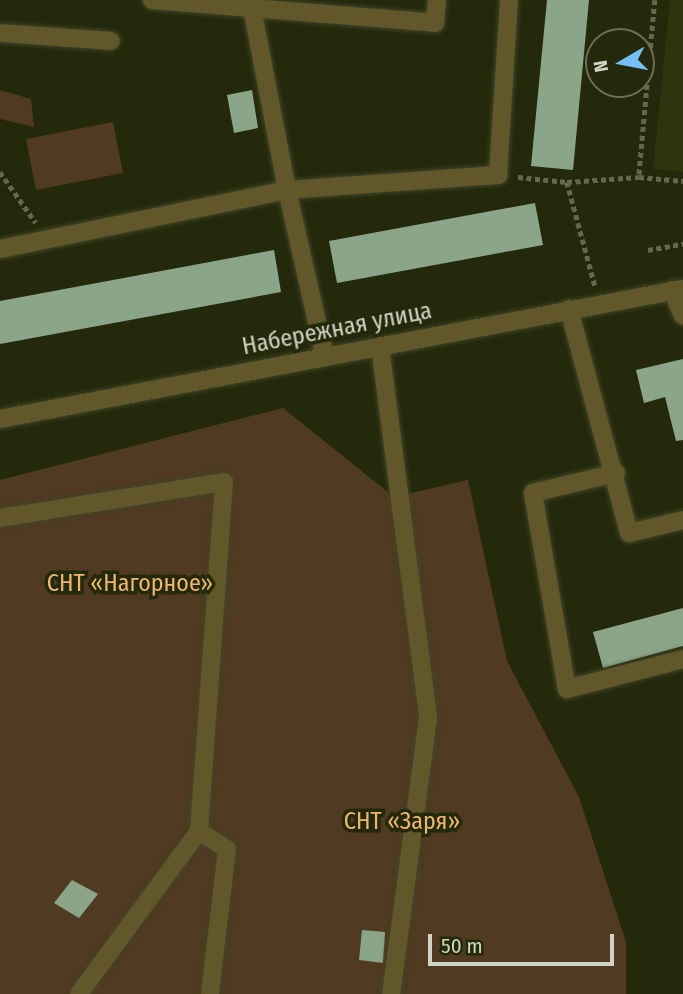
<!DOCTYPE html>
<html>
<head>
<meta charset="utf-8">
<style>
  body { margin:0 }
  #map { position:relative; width:683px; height:994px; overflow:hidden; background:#24290c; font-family:"Fira Sans Condensed",sans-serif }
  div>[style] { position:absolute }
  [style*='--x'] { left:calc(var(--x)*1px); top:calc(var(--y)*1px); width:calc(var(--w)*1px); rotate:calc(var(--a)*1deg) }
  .built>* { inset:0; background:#2d340e }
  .green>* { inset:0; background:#503a21 }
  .building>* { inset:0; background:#8ba589 }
  .path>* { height:4.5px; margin-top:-2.25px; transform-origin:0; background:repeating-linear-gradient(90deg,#63684f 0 5px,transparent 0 8.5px) }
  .roads { filter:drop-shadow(0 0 2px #404529) drop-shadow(0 0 2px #404529) }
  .minor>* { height:18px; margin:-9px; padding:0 9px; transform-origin:9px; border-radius:9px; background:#62562b }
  span { translate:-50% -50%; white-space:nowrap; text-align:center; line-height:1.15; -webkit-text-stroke:7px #24290c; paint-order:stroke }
  .street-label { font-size:24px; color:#d0d5c3 }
  .park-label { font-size:24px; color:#eeb56f }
  .north { position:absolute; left:585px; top:28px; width:70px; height:70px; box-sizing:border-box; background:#24290c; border:2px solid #696e55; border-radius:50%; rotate:260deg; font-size:19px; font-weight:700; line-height:28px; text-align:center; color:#d0d5c3 }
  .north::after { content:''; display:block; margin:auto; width:24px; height:32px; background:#73c1f6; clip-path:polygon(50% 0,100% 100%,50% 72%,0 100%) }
  .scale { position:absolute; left:428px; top:934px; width:186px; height:32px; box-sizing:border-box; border:4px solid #d0d5c3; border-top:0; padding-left:9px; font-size:21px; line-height:24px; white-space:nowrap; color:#d0d5c3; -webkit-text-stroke:5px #24290c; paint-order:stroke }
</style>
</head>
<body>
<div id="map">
  <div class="built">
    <div style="clip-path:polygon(670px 0,683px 0,683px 172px,653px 169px)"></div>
  </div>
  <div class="green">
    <div style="clip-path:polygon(0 90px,31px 99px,34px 127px,0 119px)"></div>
    <div style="clip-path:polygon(113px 122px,123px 173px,36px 190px,26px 139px)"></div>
    <div style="clip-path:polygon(283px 408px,394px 497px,468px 480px,507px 661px,579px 797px,626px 942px,626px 994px,0 994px,0 480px)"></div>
  </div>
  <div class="building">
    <div style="clip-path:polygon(547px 0,589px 0,573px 170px,531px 166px)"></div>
    <div style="clip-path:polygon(252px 90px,258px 128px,234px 133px,227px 95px)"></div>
    <div style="clip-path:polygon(535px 203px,543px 245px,337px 283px,329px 241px)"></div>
    <div style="clip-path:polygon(274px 250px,281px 292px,0 344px,0 301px)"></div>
    <div style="clip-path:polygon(683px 359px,683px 440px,676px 441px,665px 397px,644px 403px,636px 370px)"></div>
    <div style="clip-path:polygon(683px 608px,683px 646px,603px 668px,593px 632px)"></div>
    <div style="clip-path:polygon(72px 880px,98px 894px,79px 918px,54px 903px)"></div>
    <div style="clip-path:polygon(362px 930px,385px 932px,383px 963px,359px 960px)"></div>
  </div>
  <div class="path">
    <div style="--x:655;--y:0;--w:178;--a:95.2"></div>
    <div style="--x:639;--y:177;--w:44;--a:5.2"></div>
    <div style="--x:0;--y:172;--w:62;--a:54.8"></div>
    <div style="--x:518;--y:177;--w:49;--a:5.8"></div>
    <div style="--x:567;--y:182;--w:72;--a:-4"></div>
    <div style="--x:567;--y:182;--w:108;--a:74.9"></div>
    <div style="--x:648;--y:250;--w:36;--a:-10"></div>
  </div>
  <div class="roads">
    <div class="minor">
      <div style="--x:152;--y:0;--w:284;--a:4.6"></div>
      <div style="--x:435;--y:23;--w:23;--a:-85"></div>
      <div style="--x:252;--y:8;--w:185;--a:79.1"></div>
      <div style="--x:287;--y:190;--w:212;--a:-4.1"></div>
      <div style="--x:498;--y:175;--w:175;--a:-86.4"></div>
      <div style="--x:0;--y:33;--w:111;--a:4.1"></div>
      <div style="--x:0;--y:249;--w:293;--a:-11.6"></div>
      <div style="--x:287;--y:190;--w:171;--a:77.2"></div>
      <div style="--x:672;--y:290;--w:28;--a:67"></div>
      <div style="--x:569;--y:309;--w:232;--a:75"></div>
      <div style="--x:629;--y:533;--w:56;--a:-13.5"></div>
      <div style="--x:380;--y:346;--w:375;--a:82.6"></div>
      <div style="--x:428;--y:718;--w:278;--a:97.6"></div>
      <div style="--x:0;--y:419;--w:695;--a:-10.78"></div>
      <div style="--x:616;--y:473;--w:85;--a:166.5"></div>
      <div style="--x:533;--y:493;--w:199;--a:80.2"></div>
      <div style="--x:567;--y:689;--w:120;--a:-14.5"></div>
      <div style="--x:0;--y:518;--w:227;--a:-9.1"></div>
      <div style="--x:224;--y:482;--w:350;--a:94.1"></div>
      <div style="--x:199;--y:831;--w:202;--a:126.4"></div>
      <div style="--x:199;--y:831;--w:33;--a:33"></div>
      <div style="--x:227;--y:849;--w:146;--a:96.7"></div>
    </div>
  </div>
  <div class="street-label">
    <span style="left:337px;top:329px;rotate:-11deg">Набережная улица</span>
  </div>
  <div class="park-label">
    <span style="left:130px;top:584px">СНТ «Нагорное»</span>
    <span style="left:402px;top:822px">СНТ «Заря»</span>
  </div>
  <div class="north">N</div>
  <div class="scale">50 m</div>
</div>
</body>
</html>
